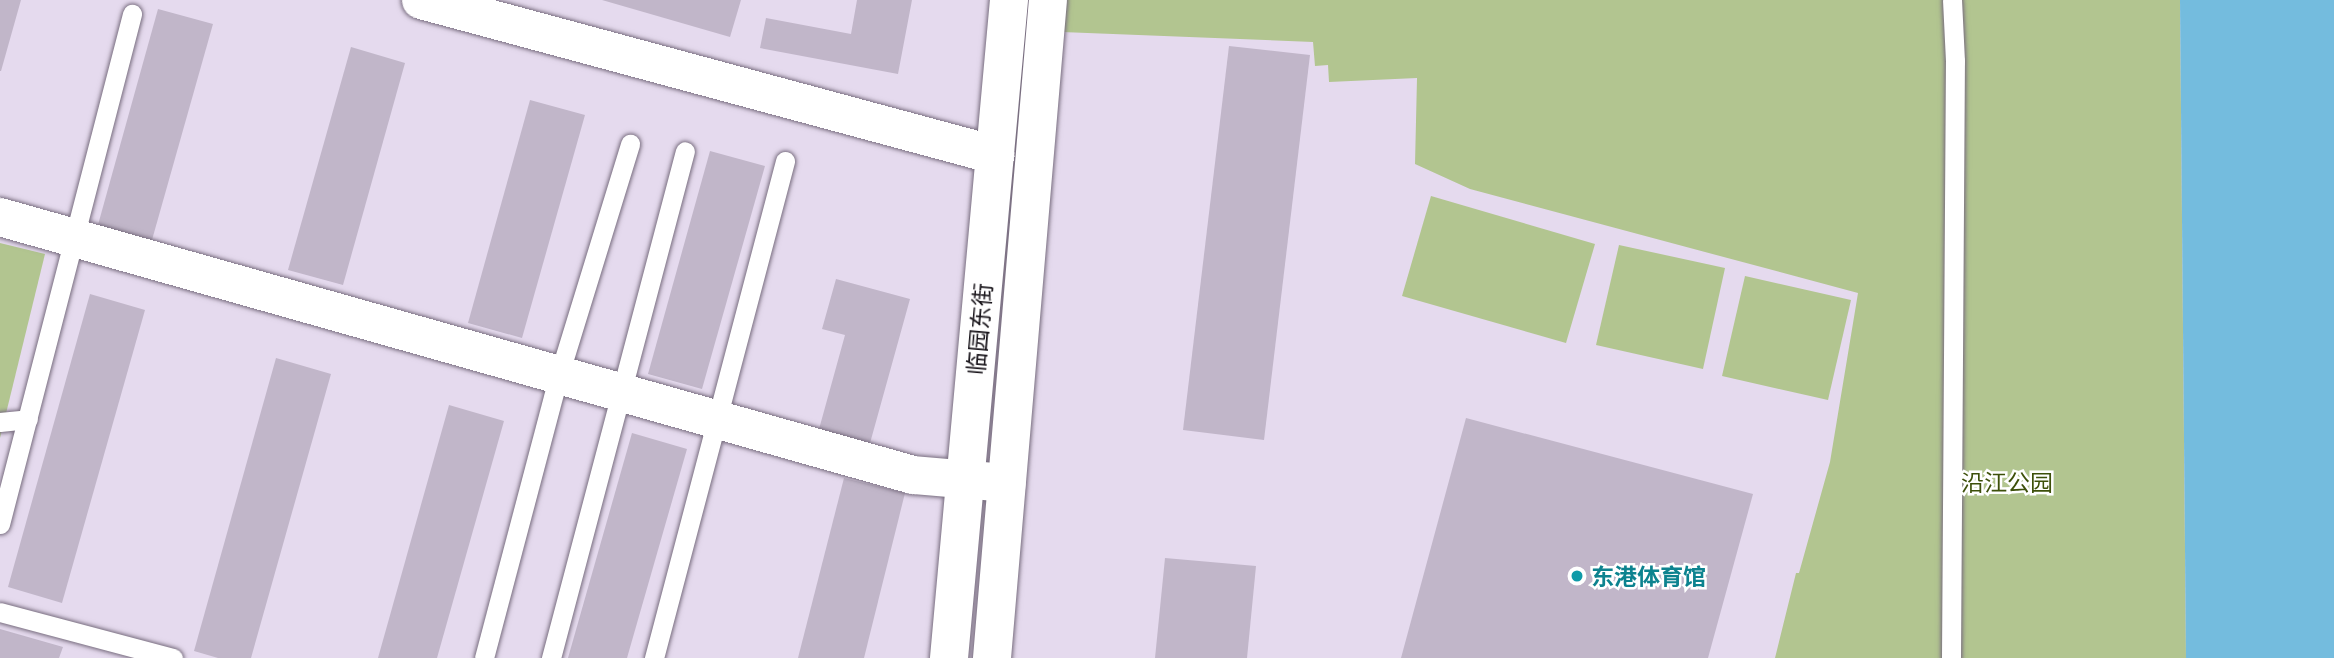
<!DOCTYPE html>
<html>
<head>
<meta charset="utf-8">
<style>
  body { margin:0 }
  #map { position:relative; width:2334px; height:658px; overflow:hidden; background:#e5daee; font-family:Barlow,"Noto Sans SC",sans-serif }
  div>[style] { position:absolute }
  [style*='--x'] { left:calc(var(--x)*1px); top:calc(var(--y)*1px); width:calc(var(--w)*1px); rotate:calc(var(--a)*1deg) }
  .green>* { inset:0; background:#b2c590 }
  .water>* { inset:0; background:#74bcde }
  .building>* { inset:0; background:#c1b6c9 }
  .roads { filter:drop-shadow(0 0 2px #786d7f) drop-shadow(0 0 2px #786d7f) }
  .service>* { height:19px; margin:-9.5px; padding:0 9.5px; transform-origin:9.5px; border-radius:9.5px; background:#fff }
  .minor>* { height:38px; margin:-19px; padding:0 19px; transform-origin:19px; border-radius:19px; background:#fff }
  .tertiary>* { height:38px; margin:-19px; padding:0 19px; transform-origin:19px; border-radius:19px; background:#fff }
  .dots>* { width:19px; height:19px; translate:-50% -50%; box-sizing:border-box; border:4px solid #fff; border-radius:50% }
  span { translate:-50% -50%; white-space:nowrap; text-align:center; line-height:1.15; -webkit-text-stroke:5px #fff; paint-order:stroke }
  .street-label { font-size:23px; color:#171319 }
  .park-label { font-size:23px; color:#3d500a }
  .culture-label { font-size:23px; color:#0d838f; font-weight:700 }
  .left { translate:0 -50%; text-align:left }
</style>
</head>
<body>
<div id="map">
  <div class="green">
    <div style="clip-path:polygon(1065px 0,2180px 0,2186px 658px,1775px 658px,1796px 573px,1799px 573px,1830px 462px,1858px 293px,1470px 189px,1415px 164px,1417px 78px,1329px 82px,1328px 65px,1315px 66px,1313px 42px,1062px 32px)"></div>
    <div style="clip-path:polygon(1431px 196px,1595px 244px,1566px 343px,1402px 296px)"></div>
    <div style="clip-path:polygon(0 243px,45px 254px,0 438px)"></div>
    <div style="clip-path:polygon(1619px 245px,1725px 268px,1703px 369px,1596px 345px)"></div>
    <div style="clip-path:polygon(1745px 276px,1851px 300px,1828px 400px,1722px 376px)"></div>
  </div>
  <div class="water">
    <div style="clip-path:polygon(2180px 0,2334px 0,2334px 658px,2186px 658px)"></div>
  </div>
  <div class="building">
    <div style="clip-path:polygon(0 0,21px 0,1px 71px,0 71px)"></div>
    <div style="clip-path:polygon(602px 0,741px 0,730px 37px)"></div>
    <div style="clip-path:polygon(857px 0,912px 0,898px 74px,760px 48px,766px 18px,851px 34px)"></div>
    <div style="clip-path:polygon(158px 9px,213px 24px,150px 247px,96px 232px)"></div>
    <div style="clip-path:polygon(1229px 46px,1310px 55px,1264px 440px,1183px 430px)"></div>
    <div style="clip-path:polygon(351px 47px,405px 63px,343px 285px,288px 270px)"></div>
    <div style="clip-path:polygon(530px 100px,585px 115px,522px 338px,468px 323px)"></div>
    <div style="clip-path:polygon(710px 151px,765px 166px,702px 389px,648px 374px)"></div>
    <div style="clip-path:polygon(836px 279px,910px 299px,867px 454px,816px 440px,845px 335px,822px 329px)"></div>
    <div style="clip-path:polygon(90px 294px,145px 310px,62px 603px,8px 587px)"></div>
    <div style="clip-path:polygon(276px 358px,331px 374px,251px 658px,218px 658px,194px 651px)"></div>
    <div style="clip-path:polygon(449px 405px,504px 421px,437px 658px,378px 658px)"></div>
    <div style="clip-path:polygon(1466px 418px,1753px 494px,1708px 658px,1401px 658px)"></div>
    <div style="clip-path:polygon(632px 433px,687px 449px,627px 658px,568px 658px)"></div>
    <div style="clip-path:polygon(844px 478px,905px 493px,864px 658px,798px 658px)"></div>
    <div style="clip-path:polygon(1165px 558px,1256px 566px,1247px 658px,1155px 658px)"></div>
    <div style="clip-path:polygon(0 629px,63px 647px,59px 658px,0 658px)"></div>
  </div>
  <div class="roads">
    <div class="service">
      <div style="--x:0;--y:422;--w:28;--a:-6"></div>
      <div style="--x:0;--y:524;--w:527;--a:-75.49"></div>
      <div style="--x:0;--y:612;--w:179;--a:14.9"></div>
      <div style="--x:484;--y:658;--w:293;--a:-75.2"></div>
      <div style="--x:559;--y:375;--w:242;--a:-72.9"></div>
      <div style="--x:551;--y:658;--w:524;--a:-75.2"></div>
      <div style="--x:654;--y:658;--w:514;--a:-75.23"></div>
      <div style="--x:1951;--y:658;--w:597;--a:-89.62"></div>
      <div style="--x:1955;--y:61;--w:61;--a:-92.8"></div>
    </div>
    <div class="minor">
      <div style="--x:421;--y:0;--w:595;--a:15.11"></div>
      <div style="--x:0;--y:217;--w:949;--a:15.78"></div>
      <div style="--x:913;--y:475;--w:94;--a:4.9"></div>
    </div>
    <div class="tertiary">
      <div style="--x:949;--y:658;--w:661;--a:-84.79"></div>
      <div style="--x:992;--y:658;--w:660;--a:-85.14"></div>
    </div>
  </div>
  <div class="dots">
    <div style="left:1577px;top:576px;background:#0f9aa8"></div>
  </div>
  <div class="street-label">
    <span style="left:979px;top:329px;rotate:-85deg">临园东街</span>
  </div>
  <div class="park-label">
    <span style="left:2007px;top:482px">沿江公园</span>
  </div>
  <div class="culture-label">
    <span class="left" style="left:1591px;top:576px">东港体育馆</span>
  </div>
</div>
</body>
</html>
